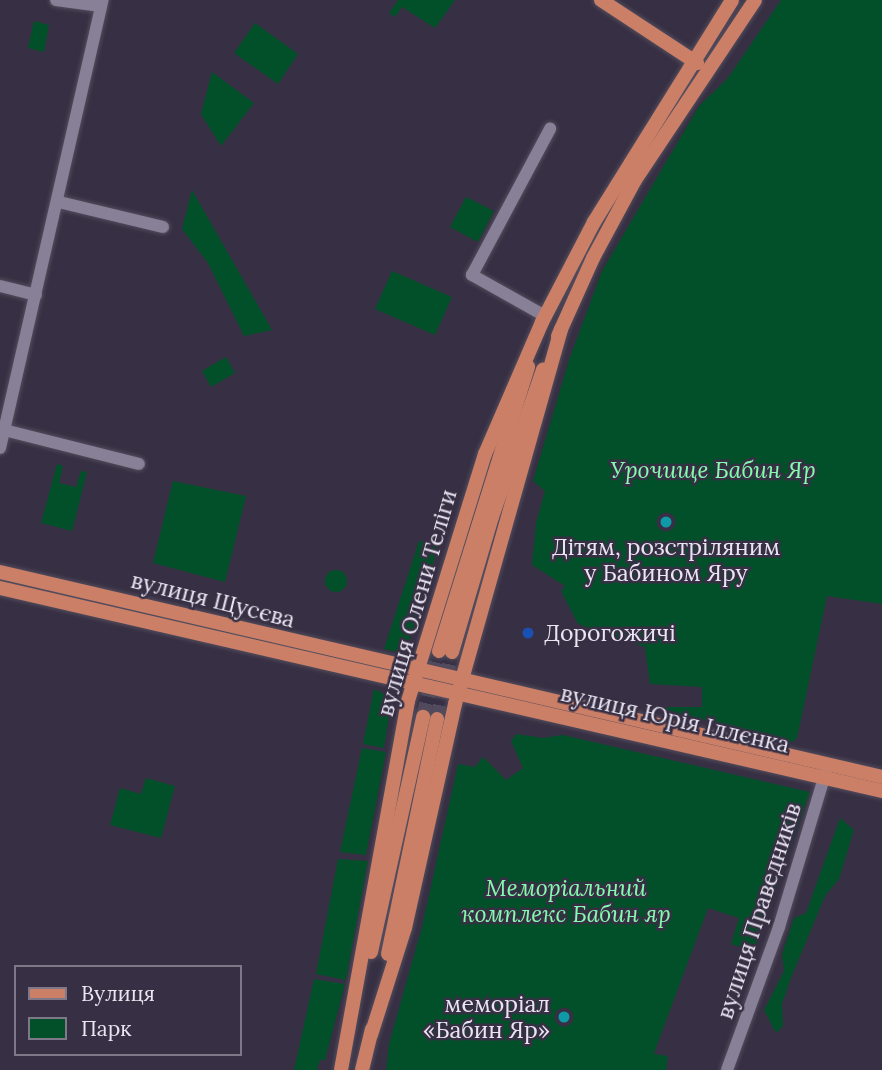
<!DOCTYPE html>
<html>
<head>
<meta charset="utf-8">
<style>
  body { margin:0 }
  #map { position:relative; width:882px; height:1070px; overflow:hidden; background:#372f43; font-family:Lora,serif }
  div>[style] { position:absolute }
  [style*='--x'] { left:calc(var(--x)*1px); top:calc(var(--y)*1px); width:calc(var(--w)*1px); rotate:calc(var(--a)*1deg) }
  .green>* { inset:0; background:#025029 }
  .round { border-radius:50% }
  .major-tunnel>* { height:14px; margin-top:-7px; transform-origin:0; background:repeating-linear-gradient(90deg,#524a5d 0 14px,transparent 0 21px) }
  .roads { filter:drop-shadow(0 0 2px #534d5d) drop-shadow(0 0 2px #534d5d) }
  .minor>* { height:12px; margin:-6px; padding:0 6px; transform-origin:6px; border-radius:6px; background:#878097 }
  .major>* { height:14px; margin:-7px; padding:0 7px; transform-origin:7px; border-radius:7px; background:#cb7f67 }
  .dots>* { width:19px; height:19px; translate:-50% -50%; box-sizing:border-box; border:4px solid #372f43; border-radius:50% }
  span { translate:-50% -50%; white-space:nowrap; text-align:center; line-height:1.15; -webkit-text-stroke:5px #372f43; paint-order:stroke }
  .park-label { font-size:23px; color:#84fbaf; font-style:italic }
  .poi-label { font-size:23px; color:#e9e5f2 }
  .left { translate:0 -50%; text-align:left }
  .right { translate:-100% -50%; text-align:right }
  .street-label { font-size:23px; color:#e9e5f2 }
  .legend { position:absolute; left:14px; top:965px; width:228px; height:91px; box-sizing:border-box; background:#372f43; border:2px solid #7e7889; margin:0; padding:9px 12px; list-style:none; font-size:21px; color:#e9e5f2 }
  .legend li { display:flex; align-items:center; gap:14px; height:35px }
  .legend b { width:35px; border:2px solid #7e7889 }
</style>
</head>
<body>
<div id="map">
  <div class="green">
    <div style="clip-path:polygon(398px 0,455px 0,435px 28px,402px 7px,395px 17px,389px 13px)"></div>
    <div style="clip-path:polygon(781px 0,882px 0,882px 604px,827px 596px,797px 738px,792px 742px,666px 710px,662px 707px,702px 707px,702px 687px,650px 684px,645px 647px,578px 624px,561px 591px,565px 586px,532px 565px,536px 523px,545px 491px,533px 481px,569px 360px,602px 271px,699px 106px,728px 78px)"></div>
    <div style="clip-path:polygon(34px 21px,49px 25px,44px 52px,28px 48px)"></div>
    <div style="clip-path:polygon(255px 23px,298px 54px,278px 84px,234px 53px)"></div>
    <div style="clip-path:polygon(212px 72px,254px 103px,221px 146px,201px 114px)"></div>
    <div style="clip-path:polygon(192px 190px,272px 330px,244px 336px,208px 263px,182px 229px)"></div>
    <div style="clip-path:polygon(466px 197px,494px 211px,478px 242px,450px 227px)"></div>
    <div style="clip-path:polygon(392px 271px,452px 297px,435px 335px,375px 309px)"></div>
    <div style="clip-path:polygon(226px 357px,235px 373px,211px 387px,202px 371px)"></div>
    <div style="clip-path:polygon(57px 464px,63px 466px,59px 483px,76px 487px,81px 471px,87px 472px,72px 531px,41px 523px)"></div>
    <div style="clip-path:polygon(173px 481px,246px 496px,225px 582px,153px 563px)"></div>
    <div style="clip-path:polygon(419px 541px,439px 544px,409px 642px,401px 653px,384px 649px)"></div>
    <div class="round" style="left:325px;top:570px;width:22px;height:22px"></div>
    <div style="clip-path:polygon(374px 689px,392px 698px,384px 748px,363px 744px)"></div>
    <div style="clip-path:polygon(516px 734px,543px 738px,563px 735px,810px 792px,754px 951px,731px 944px,739px 918px,708px 908px,657px 1045px,654px 1054px,668px 1056px,666px 1070px,386px 1070px,389px 1044px,422px 927px,458px 764px,475px 767px,483px 757px,506px 780px,523px 768px,511px 741px)"></div>
    <div style="clip-path:polygon(362px 748px,386px 752px,366px 855px,340px 852px)"></div>
    <div style="clip-path:polygon(146px 778px,175px 786px,161px 838px,110px 825px,120px 788px,141px 794px)"></div>
    <div style="clip-path:polygon(840px 818px,854px 830px,839px 879px,825px 896px,791px 978px,782px 1004px,783px 1026px,776px 1033px,764px 1010px,784px 971px,782px 954px,794px 918px,806px 913px)"></div>
    <div style="clip-path:polygon(338px 859px,368px 861px,346px 980px,316px 974px)"></div>
    <div style="clip-path:polygon(314px 979px,345px 984px,325px 1060px,320px 1060px,317px 1070px,294px 1070px)"></div>
  </div>
  <div class="major-tunnel">
    <div style="--x:423;--y:717;--w:68;--a:-76.4"></div>
    <div style="--x:437;--y:719;--w:69;--a:-77.4"></div>
  </div>
  <div class="roads">
    <div class="minor">
      <div style="--x:56;--y:0;--w:45;--a:7.6"></div>
      <div style="--x:59;--y:202;--w:107;--a:13.5"></div>
      <div style="--x:0;--y:286;--w:37;--a:14"></div>
      <div style="--x:545;--y:316;--w:84;--a:-150.7"></div>
      <div style="--x:472;--y:275;--w:166;--a:-61.9"></div>
      <div style="--x:4;--y:430;--w:139;--a:14.1"></div>
      <div style="--x:0;--y:448;--w:460;--a:-77.1"></div>
      <div style="--x:727;--y:1070;--w:152;--a:-70"></div>
      <div style="--x:779;--y:927;--w:166;--a:-73.2"></div>
    </div>
    <div class="major">
      <div style="--x:601;--y:0;--w:115;--a:33.3"></div>
      <div style="--x:558;--y:336;--w:85;--a:-65.8"></div>
      <div style="--x:593;--y:258;--w:89;--a:-61.7"></div>
      <div style="--x:635;--y:180;--w:216;--a:-56.3"></div>
      <div style="--x:0;--y:572;--w:906;--a:13.08"></div>
      <div style="--x:0;--y:588;--w:905;--a:12.96"></div>
      <div style="--x:439;--y:651;--w:298;--a:-72.6"></div>
      <div style="--x:452;--y:652;--w:141;--a:-73.5"></div>
      <div style="--x:492;--y:517;--w:156;--a:-70.9"></div>
      <div style="--x:371;--y:952;--w:241;--a:-77.5"></div>
      <div style="--x:388;--y:954;--w:240;--a:-78.2"></div>
      <div style="--x:371;--y:1035;--w:112;--a:-72.4"></div>
      <div style="--x:405;--y:928;--w:230;--a:-77.4"></div>
      <div style="--x:455;--y:704;--w:390;--a:-74.2"></div>
      <div style="--x:341;--y:1070;--w:375;--a:-79.7"></div>
      <div style="--x:408;--y:701;--w:259;--a:-72.7"></div>
      <div style="--x:485;--y:454;--w:144;--a:-66.6"></div>
      <div style="--x:542;--y:322;--w:113;--a:-62.5"></div>
      <div style="--x:594;--y:222;--w:261;--a:-58.1"></div>
      <div style="--x:362;--y:1070;--w:42;--a:-76.3"></div>
    </div>
  </div>
  <div class="dots">
    <div style="left:666px;top:522px;background:#0f9aa8"></div>
    <div style="left:528px;top:633px;background:#1a4fb4"></div>
    <div style="left:564px;top:1017px;background:#0f9aa8"></div>
  </div>
  <div class="park-label">
    <span style="left:713px;top:470px">Урочище Бабин Яр</span>
    <span style="left:566px;top:901px">Меморіальний<br>комплекс Бабин яр</span>
  </div>
  <div class="poi-label">
    <span style="left:666px;top:560px">Дітям, розстріляним<br>у Бабином Яру</span>
    <span class="left" style="left:544px;top:633px">Дорогожичі</span>
    <span class="right" style="left:550px;top:1017px">меморіал<br>«Бабин Яр»</span>
  </div>
  <div class="street-label">
    <span style="left:213px;top:600px;rotate:14deg">вулиця Щусєва</span>
    <span style="left:417px;top:603px;rotate:-74deg">вулиця Олени Теліги</span>
    <span style="left:675px;top:719px;rotate:13deg">вулиця Юрія Іллєнка</span>
    <span style="left:759px;top:911px;rotate:-72deg">вулиця Праведників</span>
  </div>
  <ul class="legend">
  <li><b style="height:9px;background:#cb7f67"></b>Вулиця</li>
  <li><b style="height:19px;background:#025029"></b>Парк</li>
  </ul>
</div>
</body>
</html>
